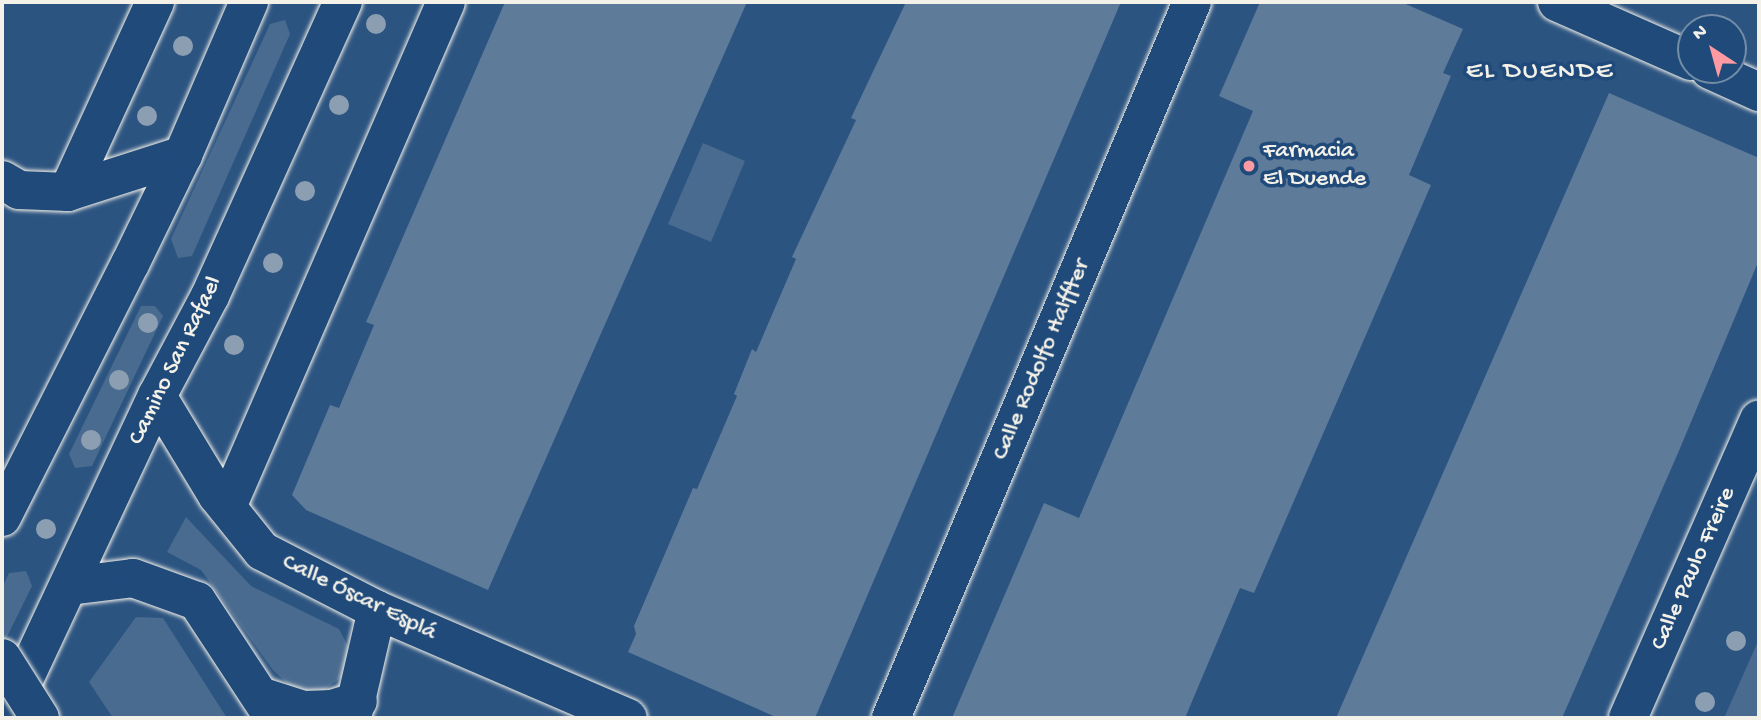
<!DOCTYPE html>
<html>
<head>
<meta charset="utf-8">
<style>
  body { margin:0 }
  #map { position:relative; width:1761px; height:720px; overflow:hidden; background:#2c5481; font-family:"Gochi Hand",sans-serif }
  div>[style] { position:absolute }
  [style*='--x'] { left:calc(var(--x)*1px); top:calc(var(--y)*1px); width:calc(var(--w)*1px); rotate:calc(var(--a)*1deg) }
  .green>* { inset:0; background:#496b90 }
  .building>* { inset:0; background:#5e7b9a }
  .roads { filter:drop-shadow(0 0 2px #f4f1e8) drop-shadow(0 0 2px #f4f1e8) }
  .street>* { height:38px; margin:-19px; padding:0 19px; transform-origin:19px; border-radius:19px; background:#1f4a7a }
  .secondary>* { height:38px; margin:-19px; padding:0 19px; transform-origin:19px; border-radius:19px; background:#1f4a7a }
  .bridges { filter:drop-shadow(0 0 2px #f4f1e8) drop-shadow(0 0 2px #f4f1e8) }
  .highway-bridge>* { height:38px; margin:-19px; padding:0 19px; transform-origin:19px; border-radius:19px; background:#1f4a7a }
  .trees>* { width:20px; height:20px; margin:-10px; border-radius:50%; background:#8c9fb2 }
  .dots>* { width:19px; height:19px; translate:-50% -50%; box-sizing:border-box; border:4px solid #1f4a7a; border-radius:50% }
  span { translate:-50% -50%; white-space:nowrap; text-align:center; line-height:1.15; -webkit-text-stroke:7px #1f4a7a; paint-order:stroke }
  .poi-label { font-size:24px; color:#f4f1e8 }
  .left { translate:0 -50%; text-align:left }
  .street-label { font-size:24px; color:#f4f1e8 }
  .neighbourhood-label { font-size:26px; color:#f4f1e8; letter-spacing:2px }
  .frame { position:absolute; inset:0; border:4px solid #f4f1e8; pointer-events:none }
  .north { position:absolute; left:1677px; top:14px; width:70px; height:70px; box-sizing:border-box; background:#1f4a7a; border:2px solid #748da6; border-radius:50%; rotate:324deg; font-size:19px; font-weight:700; line-height:28px; text-align:center; color:#f4f1e8 }
  .north::after { content:''; display:block; margin:auto; width:24px; height:32px; background:#ff9aa2; clip-path:polygon(50% 0,100% 100%,50% 72%,0 100%) }
</style>
</head>
<body>
<div id="map">
  <div class="green">
    <div style="clip-path:polygon(285px 20px,290px 34px,192px 256px,178px 258px,171px 239px,270px 24px)"></div>
    <div style="clip-path:polygon(703px 143px,745px 161px,711px 242px,668px 224px)"></div>
    <div style="clip-path:polygon(141px 306px,155px 306px,163px 316px,92px 466px,75px 468px,69px 454px)"></div>
    <div style="clip-path:polygon(186px 517px,251px 586px,339px 629px,351px 652px,342px 677px,321px 692px,296px 692px,273px 670px,201px 570px,167px 552px)"></div>
    <div style="clip-path:polygon(26px 571px,32px 586px,2px 647px,2px 588px,9px 573px)"></div>
    <div style="clip-path:polygon(136px 617px,163px 618px,227px 718px,113px 718px,89px 682px)"></div>
    <div style="clip-path:polygon(1759px 639px,1759px 718px,1724px 718px)"></div>
  </div>
  <div class="building">
    <div style="clip-path:polygon(505px 2px,747px 2px,488px 590px,306px 510px,292px 495px,330px 405px,339px 408px,374px 325px,366px 322px)"></div>
    <div style="clip-path:polygon(906px 2px,1121px 2px,815px 718px,778px 718px,628px 652px,636px 634px,634px 626px,693px 488px,697px 489px,737px 396px,734px 394px,752px 349px,756px 352px,796px 259px,792px 257px,856px 120px,851px 118px)"></div>
    <div style="clip-path:polygon(1260px 2px,1401px 2px,1463px 29px,1443px 73px,1451px 76px,1409px 175px,1431px 185px,1254px 593px,1240px 588px,1185px 718px,952px 718px,1044px 503px,1079px 518px,1253px 111px,1219px 96px)"></div>
    <div style="clip-path:polygon(1609px 93px,1759px 158px,1759px 260px,1678px 453px,1562px 718px,1336px 718px)"></div>
  </div>
  <div class="roads">
    <div class="street">
      <div style="--x:1557;--y:2;--w:146;--a:23.8"></div>
      <div style="--x:1710;--y:70;--w:54;--a:24.2"></div>
      <div style="--x:2;--y:180;--w:20;--a:30"></div>
      <div style="--x:19;--y:190;--w:49;--a:2.3"></div>
      <div style="--x:68;--y:192;--w:121;--a:-17.8"></div>
      <div style="--x:68;--y:192;--w:209;--a:-65.4"></div>
      <div style="--x:157;--y:396;--w:116;--a:58.8"></div>
      <div style="--x:217;--y:495;--w:72;--a:51.2"></div>
      <div style="--x:262;--y:551;--w:129;--a:27.2"></div>
      <div style="--x:377;--y:610;--w:273;--a:23.3"></div>
      <div style="--x:227;--y:507;--w:550;--a:-66.56"></div>
      <div style="--x:69;--y:586;--w:64;--a:-7.1"></div>
      <div style="--x:133;--y:578;--w:68;--a:19.8"></div>
      <div style="--x:197;--y:601;--w:140;--a:56.7"></div>
      <div style="--x:260;--y:696;--w:46;--a:17.7"></div>
      <div style="--x:304;--y:710;--w:28;--a:-2"></div>
      <div style="--x:332;--y:709;--w:27;--a:-17"></div>
      <div style="--x:352;--y:718;--w:111;--a:-77"></div>
      <div style="--x:891;--y:718;--w:777;--a:-67.2"></div>
      <div style="--x:1628;--y:718;--w:326;--a:-66.3"></div>
    </div>
    <div class="secondary">
      <div style="--x:2;--y:517;--w:284;--a:-63.2"></div>
      <div style="--x:130;--y:264;--w:121;--a:-64.1"></div>
      <div style="--x:183;--y:155;--w:167;--a:-66.7"></div>
      <div style="--x:6;--y:718;--w:356;--a:-64.9"></div>
      <div style="--x:157;--y:396;--w:113;--a:-62.1"></div>
      <div style="--x:210;--y:296;--w:323;--a:-65.7"></div>
    </div>
  </div>
  <div class="bridges">
    <div class="highway-bridge">
      <div style="--x:2;--y:658;--w:71;--a:57.7"></div>
    </div>
  </div>
  <div class="trees">
    <div style="left:376px;top:24px"></div>
    <div style="left:183px;top:46px"></div>
    <div style="left:339px;top:105px"></div>
    <div style="left:147px;top:116px"></div>
    <div style="left:305px;top:191px"></div>
    <div style="left:273px;top:263px"></div>
    <div style="left:148px;top:323px"></div>
    <div style="left:234px;top:345px"></div>
    <div style="left:119px;top:380px"></div>
    <div style="left:91px;top:440px"></div>
    <div style="left:46px;top:529px"></div>
    <div style="left:1736px;top:641px"></div>
    <div style="left:1705px;top:702px"></div>
  </div>
  <div class="dots">
    <div style="left:1249px;top:166px;background:#ff9aa2"></div>
  </div>
  <div class="poi-label">
    <span class="left" style="left:1263px;top:166px">Farmacia<br>El Duende</span>
  </div>
  <div class="street-label">
    <span style="left:1042px;top:360px;rotate:-67deg">Calle Rodolfo Halffter</span>
    <span style="left:176px;top:361px;rotate:-64deg">Camino San Rafael</span>
    <span style="left:1694px;top:569px;rotate:-66deg">Calle Paulo Freire</span>
    <span style="left:359px;top:598px;rotate:26deg">Calle Óscar Esplá</span>
  </div>
  <div class="neighbourhood-label">
    <span style="left:1540px;top:73px">EL DUENDE</span>
  </div>
  <div class="frame"></div>
  <div class="north">N</div>
</div>
</body>
</html>
